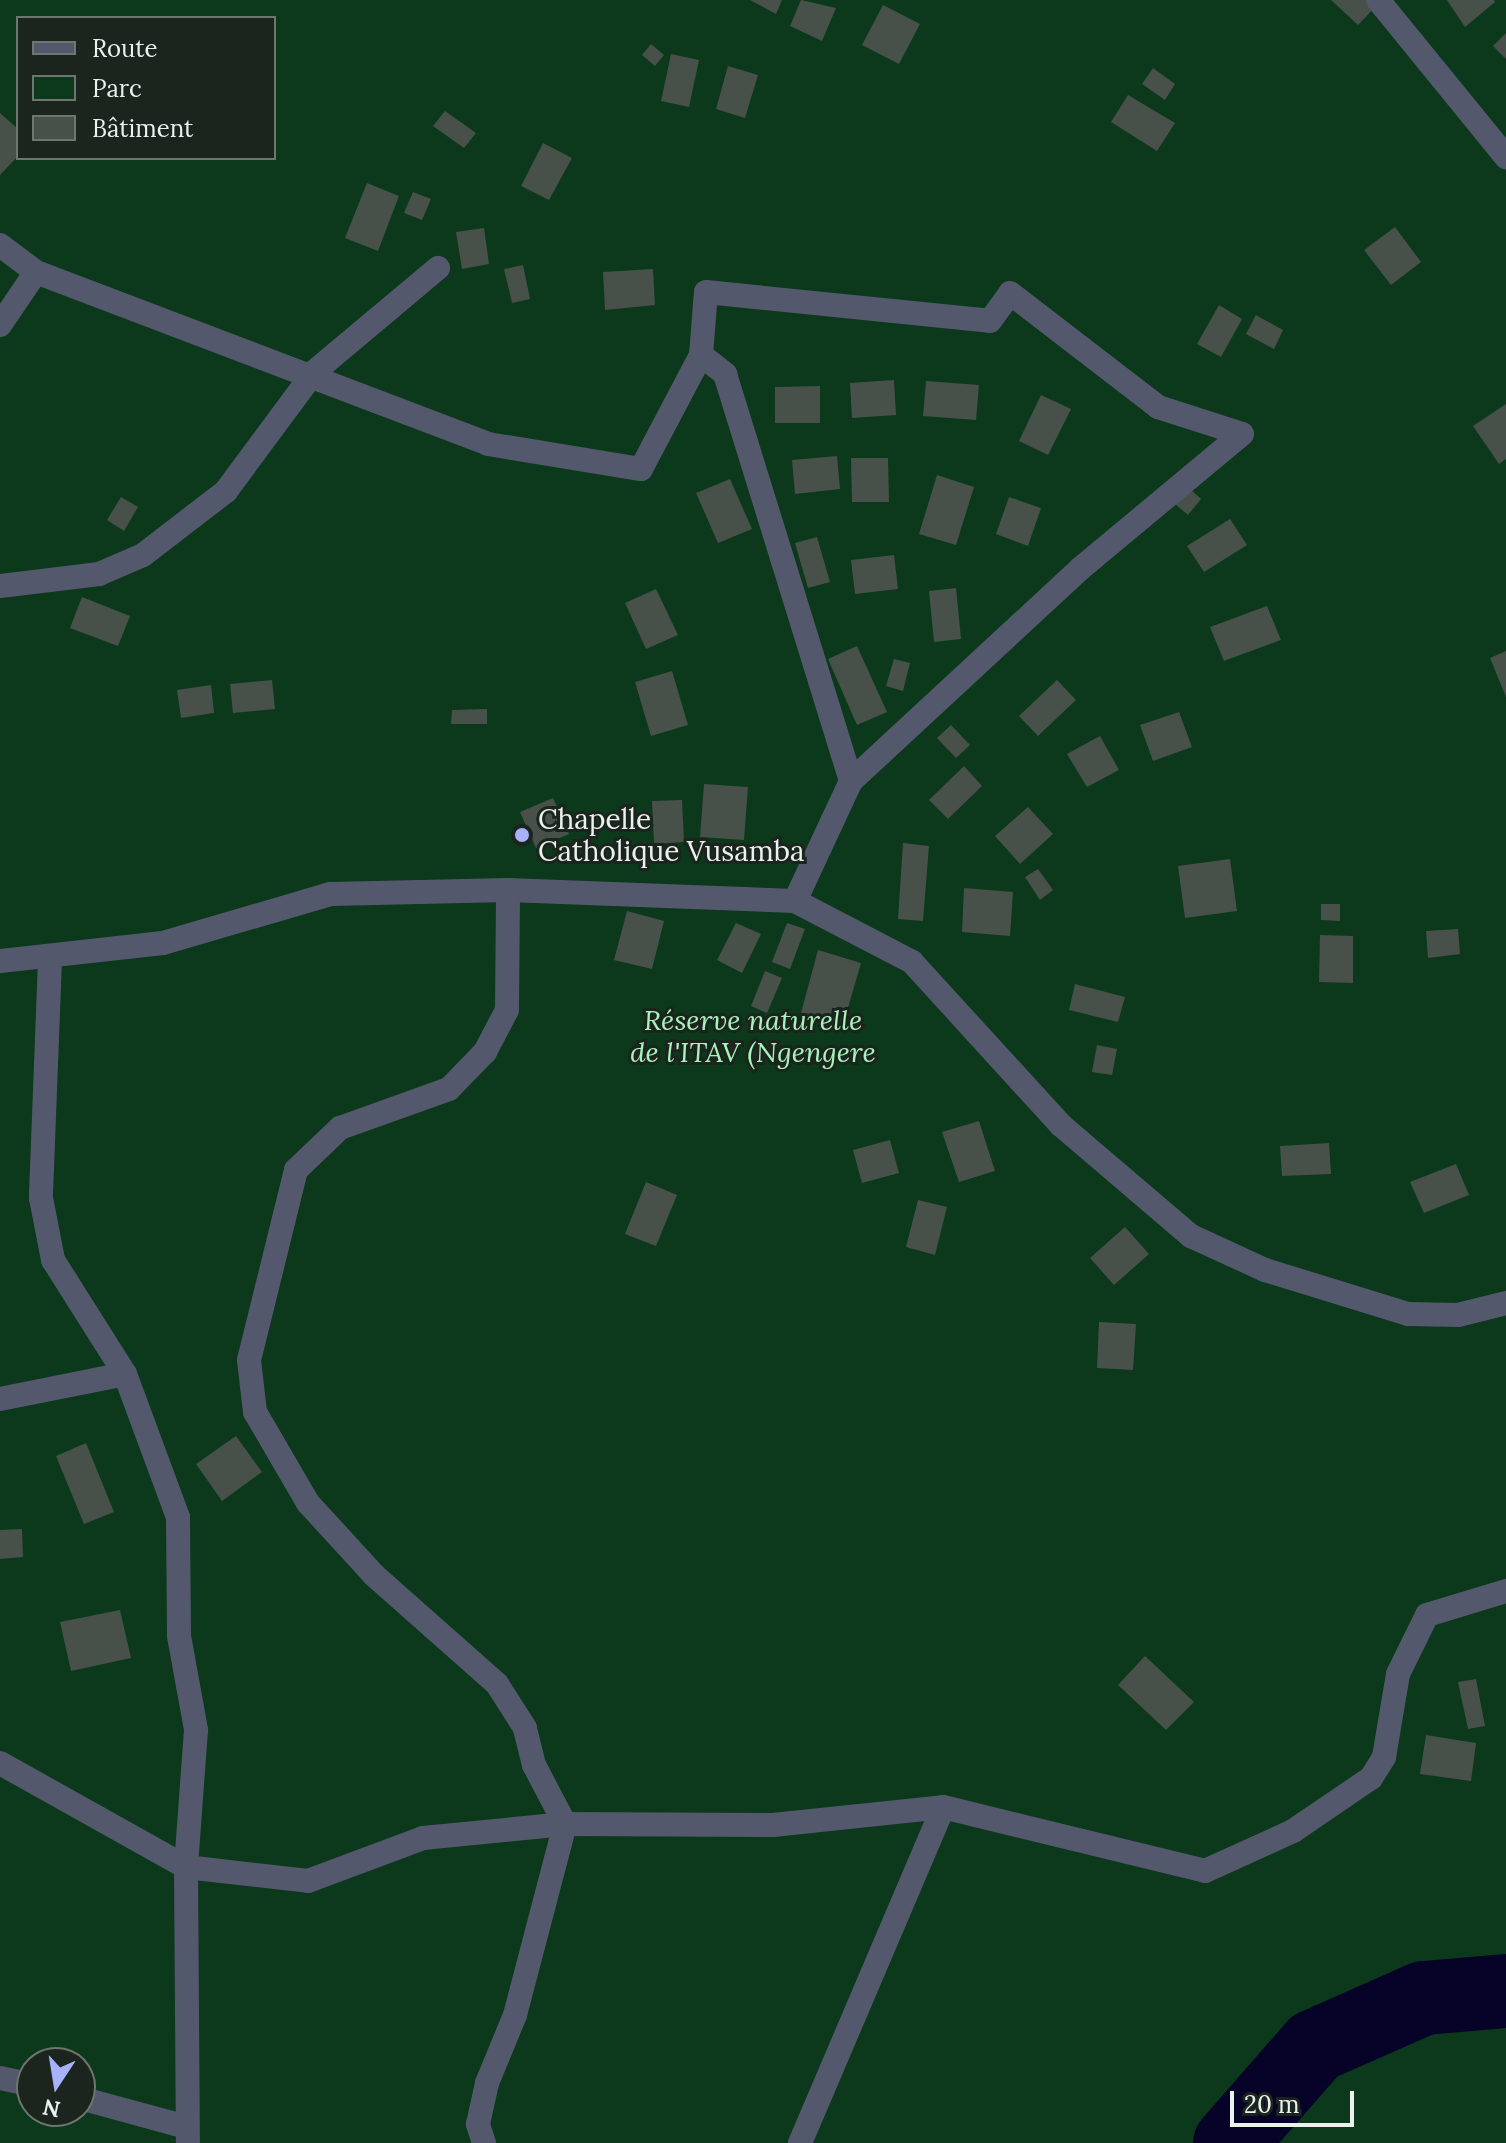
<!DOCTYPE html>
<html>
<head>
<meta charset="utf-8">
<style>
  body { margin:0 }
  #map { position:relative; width:1506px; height:2143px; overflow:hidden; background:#1b241d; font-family:Lora,serif }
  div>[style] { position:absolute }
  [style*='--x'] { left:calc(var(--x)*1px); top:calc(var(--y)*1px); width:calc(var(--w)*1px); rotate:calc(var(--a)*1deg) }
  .green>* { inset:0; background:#0c381c }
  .river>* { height:74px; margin:-37px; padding:0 37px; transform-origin:37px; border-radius:37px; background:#060228 }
  .building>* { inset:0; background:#475149 }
  .street>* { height:24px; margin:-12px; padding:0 12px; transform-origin:12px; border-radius:12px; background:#54586d }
  .dots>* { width:22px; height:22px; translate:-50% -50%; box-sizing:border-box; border:4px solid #1b241d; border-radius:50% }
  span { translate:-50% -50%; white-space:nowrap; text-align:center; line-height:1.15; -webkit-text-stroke:6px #1b241d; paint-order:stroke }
  .poi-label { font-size:28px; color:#ebf1ed }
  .left { translate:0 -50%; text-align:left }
  .park-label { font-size:28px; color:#a8f3bb; font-style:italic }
  .legend { position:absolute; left:16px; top:16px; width:260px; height:144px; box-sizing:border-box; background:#1b241d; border:2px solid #6e7670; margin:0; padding:10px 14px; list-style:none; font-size:24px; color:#ebf1ed }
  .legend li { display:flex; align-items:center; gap:16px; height:40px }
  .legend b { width:40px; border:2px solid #6e7670 }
  .north { position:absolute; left:16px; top:2047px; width:80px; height:80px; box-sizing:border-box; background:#1b241d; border:2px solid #6e7670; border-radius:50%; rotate:192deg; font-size:22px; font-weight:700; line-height:32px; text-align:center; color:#ebf1ed }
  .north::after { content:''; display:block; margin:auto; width:28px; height:36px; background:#a7b1fc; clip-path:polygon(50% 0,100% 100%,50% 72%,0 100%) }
  .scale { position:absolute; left:1230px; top:2091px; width:124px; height:36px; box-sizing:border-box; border:4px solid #ebf1ed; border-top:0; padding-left:10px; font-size:24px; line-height:28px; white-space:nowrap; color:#ebf1ed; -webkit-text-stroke:6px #1b241d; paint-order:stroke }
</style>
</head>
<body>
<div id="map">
  <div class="green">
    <div style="clip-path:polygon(evenodd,0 0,1506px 0,1506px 2143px,0 2143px,0 0,18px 18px,274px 18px,274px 158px,18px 158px,18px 18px,0 0,32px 2063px,80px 2063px,80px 2111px,32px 2111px,32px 2063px)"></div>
  </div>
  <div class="river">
    <div style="--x:1230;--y:2143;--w:129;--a:-48.8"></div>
    <div style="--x:1315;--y:2046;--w:119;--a:-23.8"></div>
    <div style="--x:1424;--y:1998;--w:82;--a:-4.9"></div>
  </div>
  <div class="building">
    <div style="clip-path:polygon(750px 0,782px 0,776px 14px)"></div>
    <div style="clip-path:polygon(801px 0,836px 8px,822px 41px,790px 26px)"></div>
    <div style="clip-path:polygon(1331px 0,1382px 0,1358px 25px)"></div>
    <div style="clip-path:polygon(1447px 0,1494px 0,1495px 2px,1465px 27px)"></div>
    <div style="clip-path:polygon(883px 5px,920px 24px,899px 64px,862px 45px)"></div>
    <div style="clip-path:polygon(1506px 33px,1506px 59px,1493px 46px)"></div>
    <div style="clip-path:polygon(651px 44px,664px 55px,655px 66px,642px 55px)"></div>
    <div style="clip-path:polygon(671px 54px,699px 60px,689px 107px,661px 101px)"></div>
    <div style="clip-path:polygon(728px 66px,758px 75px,745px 118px,716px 109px)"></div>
    <div style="clip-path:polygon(1153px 68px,1175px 84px,1165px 100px,1142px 84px)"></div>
    <div style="clip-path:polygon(1128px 95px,1175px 123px,1157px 151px,1111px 122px)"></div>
    <div style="clip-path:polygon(445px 111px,476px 133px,464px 148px,433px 126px)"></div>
    <div style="clip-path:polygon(0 113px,18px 129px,18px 156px,0 175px)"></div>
    <div style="clip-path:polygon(543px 143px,572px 158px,549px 200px,521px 186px)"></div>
    <div style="clip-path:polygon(367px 183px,399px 196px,378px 251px,345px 238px)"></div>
    <div style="clip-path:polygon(413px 192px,431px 199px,422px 220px,404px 213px)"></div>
    <div style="clip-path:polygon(1395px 227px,1421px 262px,1391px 285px,1364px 250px)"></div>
    <div style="clip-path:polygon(484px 228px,489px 264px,462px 269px,456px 232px)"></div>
    <div style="clip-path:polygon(523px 265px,530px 299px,512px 303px,504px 269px)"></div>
    <div style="clip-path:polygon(653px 269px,655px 305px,605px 310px,603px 272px)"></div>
    <div style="clip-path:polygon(1219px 305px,1242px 319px,1221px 357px,1197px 344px)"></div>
    <div style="clip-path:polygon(1256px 315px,1283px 330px,1274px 349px,1246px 334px)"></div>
    <div style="clip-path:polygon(894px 380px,896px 415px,852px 418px,850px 383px)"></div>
    <div style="clip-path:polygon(926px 381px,979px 385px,976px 420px,923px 416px)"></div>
    <div style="clip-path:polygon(820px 386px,820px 423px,775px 423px,775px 387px)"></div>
    <div style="clip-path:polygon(1041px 395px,1071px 409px,1048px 455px,1019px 441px)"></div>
    <div style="clip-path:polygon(1506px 404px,1506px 459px,1499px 464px,1473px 426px)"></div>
    <div style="clip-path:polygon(837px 456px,840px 489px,795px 494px,792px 460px)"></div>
    <div style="clip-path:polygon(851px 458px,888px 458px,889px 502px,852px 502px)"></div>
    <div style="clip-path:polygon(937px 475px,974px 487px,956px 545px,919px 534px)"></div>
    <div style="clip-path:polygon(730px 479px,752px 529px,718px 543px,696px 493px)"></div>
    <div style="clip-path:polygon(1189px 488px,1201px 499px,1188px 515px,1175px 504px)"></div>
    <div style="clip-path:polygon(121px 497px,138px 507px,124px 531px,107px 520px)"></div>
    <div style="clip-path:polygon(1009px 497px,1041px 508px,1028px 546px,996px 534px)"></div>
    <div style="clip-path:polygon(1230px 519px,1247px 545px,1204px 572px,1187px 546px)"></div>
    <div style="clip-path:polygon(817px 537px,830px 582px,808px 588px,795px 543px)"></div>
    <div style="clip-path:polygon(894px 555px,898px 589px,855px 594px,851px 560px)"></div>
    <div style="clip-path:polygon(956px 588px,961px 639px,934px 642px,929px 591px)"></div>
    <div style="clip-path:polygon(656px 589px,678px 635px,646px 649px,625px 603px)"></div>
    <div style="clip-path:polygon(82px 597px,130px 616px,118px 646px,70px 628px)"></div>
    <div style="clip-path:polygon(1267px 606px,1281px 640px,1224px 661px,1210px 627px)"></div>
    <div style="clip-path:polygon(857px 646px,887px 712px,857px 725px,828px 659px)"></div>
    <div style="clip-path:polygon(1506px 651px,1506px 697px,1490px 658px)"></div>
    <div style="clip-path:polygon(894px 659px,910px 663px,903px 691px,886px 686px)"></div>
    <div style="clip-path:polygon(672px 671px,688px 725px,651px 736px,635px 682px)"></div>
    <div style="clip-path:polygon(272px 680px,275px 709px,233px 713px,230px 684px)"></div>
    <div style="clip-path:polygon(1057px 680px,1076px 700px,1038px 736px,1019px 716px)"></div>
    <div style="clip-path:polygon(211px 685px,214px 713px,181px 718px,177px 690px)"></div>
    <div style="clip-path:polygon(487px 709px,487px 724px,451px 724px,452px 710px)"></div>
    <div style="clip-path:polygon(1179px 712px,1192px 747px,1153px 761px,1140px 725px)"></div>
    <div style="clip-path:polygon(951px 725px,970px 745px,956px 758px,937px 738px)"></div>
    <div style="clip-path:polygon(1100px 736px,1119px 770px,1087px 787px,1067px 754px)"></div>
    <div style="clip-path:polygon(964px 766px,982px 786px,948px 819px,929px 800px)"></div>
    <div style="clip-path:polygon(704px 784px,748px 787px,744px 840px,700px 837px)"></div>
    <div style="clip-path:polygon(553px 798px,569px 834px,536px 848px,520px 812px)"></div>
    <div style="clip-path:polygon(682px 800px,684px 842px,654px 844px,652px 801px)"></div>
    <div style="clip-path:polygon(1028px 807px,1053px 834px,1020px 864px,995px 836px)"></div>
    <div style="clip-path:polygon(903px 843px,929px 846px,923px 921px,898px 919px)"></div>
    <div style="clip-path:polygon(1230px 859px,1237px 911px,1185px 918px,1178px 866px)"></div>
    <div style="clip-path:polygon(1038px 869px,1053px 890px,1040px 900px,1025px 877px)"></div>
    <div style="clip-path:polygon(964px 888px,1013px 892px,1010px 936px,962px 932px)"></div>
    <div style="clip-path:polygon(1321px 904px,1340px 904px,1340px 921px,1321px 920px)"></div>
    <div style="clip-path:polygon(627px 911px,664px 921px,652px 969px,614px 960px)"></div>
    <div style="clip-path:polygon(736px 923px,761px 934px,742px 973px,717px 960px)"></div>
    <div style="clip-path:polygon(787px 923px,805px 929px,790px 969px,772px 962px)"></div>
    <div style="clip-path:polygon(1458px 929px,1460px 954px,1428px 958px,1426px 931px)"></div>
    <div style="clip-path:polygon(1320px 935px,1353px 936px,1353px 983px,1319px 982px)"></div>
    <div style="clip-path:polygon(818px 950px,861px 963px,843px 1025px,801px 1013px)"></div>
    <div style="clip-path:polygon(765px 971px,782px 978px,767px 1013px,751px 1006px)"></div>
    <div style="clip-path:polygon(1075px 984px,1125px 997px,1118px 1022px,1069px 1010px)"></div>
    <div style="clip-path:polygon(1097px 1045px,1117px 1049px,1112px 1075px,1092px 1072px)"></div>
    <div style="clip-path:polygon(979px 1121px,995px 1171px,959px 1182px,942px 1132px)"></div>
    <div style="clip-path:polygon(890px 1140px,899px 1173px,862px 1183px,853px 1150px)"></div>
    <div style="clip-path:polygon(1329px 1143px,1331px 1174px,1282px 1176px,1280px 1146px)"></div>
    <div style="clip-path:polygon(1456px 1164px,1469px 1195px,1424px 1213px,1410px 1182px)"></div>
    <div style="clip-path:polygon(646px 1182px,677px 1195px,656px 1246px,625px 1234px)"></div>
    <div style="clip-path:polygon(918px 1200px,947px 1207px,935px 1255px,906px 1247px)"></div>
    <div style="clip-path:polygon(1125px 1227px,1149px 1254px,1114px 1285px,1090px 1258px)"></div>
    <div style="clip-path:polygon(1099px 1322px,1136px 1324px,1133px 1370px,1097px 1368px)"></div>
    <div style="clip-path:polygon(236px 1436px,262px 1472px,222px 1501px,196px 1464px)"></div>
    <div style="clip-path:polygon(86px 1443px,114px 1512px,84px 1524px,56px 1456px)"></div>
    <div style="clip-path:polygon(22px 1529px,23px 1557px,0 1559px,0 1530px)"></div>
    <div style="clip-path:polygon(120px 1610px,131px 1658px,71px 1671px,60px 1622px)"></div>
    <div style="clip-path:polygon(1145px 1656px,1194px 1702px,1166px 1730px,1118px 1685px)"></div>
    <div style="clip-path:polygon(1476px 1679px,1485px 1726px,1468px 1729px,1458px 1682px)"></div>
    <div style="clip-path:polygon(1426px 1735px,1476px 1743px,1471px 1781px,1420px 1774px)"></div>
  </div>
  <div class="street">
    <div style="--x:1378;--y:0;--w:203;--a:50.8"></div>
    <div style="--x:0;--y:245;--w:45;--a:36.9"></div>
    <div style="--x:36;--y:272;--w:484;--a:20.8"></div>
    <div style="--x:488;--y:444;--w:155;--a:9.3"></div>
    <div style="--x:641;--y:469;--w:129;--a:-62.2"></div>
    <div style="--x:701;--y:355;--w:63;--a:-85.5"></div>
    <div style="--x:706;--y:292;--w:285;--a:5.8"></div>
    <div style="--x:990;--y:321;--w:34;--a:-54"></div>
    <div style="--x:1010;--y:293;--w:187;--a:37.6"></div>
    <div style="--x:1158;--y:407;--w:88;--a:17.8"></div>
    <div style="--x:1242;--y:434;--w:211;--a:140.2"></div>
    <div style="--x:1080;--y:569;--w:312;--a:137.2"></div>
    <div style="--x:0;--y:325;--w:64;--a:-55.8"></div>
    <div style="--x:701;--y:355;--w:31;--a:38"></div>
    <div style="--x:725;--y:374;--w:426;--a:72.8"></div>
    <div style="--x:851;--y:781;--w:132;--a:115"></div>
    <div style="--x:0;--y:586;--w:100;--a:-6.9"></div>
    <div style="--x:99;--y:574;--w:48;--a:-23.4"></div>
    <div style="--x:143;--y:555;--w:105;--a:-37.6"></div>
    <div style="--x:226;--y:491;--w:148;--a:-53.5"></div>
    <div style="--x:314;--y:372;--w:162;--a:-40"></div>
    <div style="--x:50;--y:960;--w:238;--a:92.2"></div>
    <div style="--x:41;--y:1198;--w:63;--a:79"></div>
    <div style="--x:53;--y:1260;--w:135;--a:57.7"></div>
    <div style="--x:125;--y:1374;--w:153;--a:69.7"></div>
    <div style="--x:178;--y:1517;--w:119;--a:89.5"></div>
    <div style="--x:179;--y:1636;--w:96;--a:79.7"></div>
    <div style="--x:196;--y:1730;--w:137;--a:94.2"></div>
    <div style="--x:186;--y:1867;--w:276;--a:89.6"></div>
    <div style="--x:0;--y:961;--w:164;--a:-6.3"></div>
    <div style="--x:163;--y:943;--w:175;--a:-16.3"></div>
    <div style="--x:331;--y:894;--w:177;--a:-1.3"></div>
    <div style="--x:508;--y:890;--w:287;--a:2.2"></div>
    <div style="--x:795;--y:901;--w:132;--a:27.5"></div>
    <div style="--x:912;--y:962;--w:222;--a:47.6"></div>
    <div style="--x:1062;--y:1126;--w:170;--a:40.5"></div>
    <div style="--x:1191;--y:1236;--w:81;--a:24.7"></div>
    <div style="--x:1265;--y:1270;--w:150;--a:17.1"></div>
    <div style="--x:1408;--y:1314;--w:50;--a:1.1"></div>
    <div style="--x:1458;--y:1315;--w:49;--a:-14"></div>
    <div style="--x:0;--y:1399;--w:127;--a:-11.3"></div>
    <div style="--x:0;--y:1763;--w:213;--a:29.2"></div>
    <div style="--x:186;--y:1867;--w:123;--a:6.5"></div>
    <div style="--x:308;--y:1881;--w:123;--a:-20.5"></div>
    <div style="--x:423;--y:1838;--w:143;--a:-5.6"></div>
    <div style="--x:565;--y:1824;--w:208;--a:0.3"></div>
    <div style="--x:773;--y:1825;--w:171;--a:-6"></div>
    <div style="--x:943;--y:1807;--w:270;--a:13.7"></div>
    <div style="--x:1205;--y:1871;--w:97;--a:-24.4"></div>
    <div style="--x:1293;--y:1831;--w:94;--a:-34.2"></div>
    <div style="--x:1371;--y:1778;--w:25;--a:-58"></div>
    <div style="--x:1384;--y:1757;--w:84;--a:-80.4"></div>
    <div style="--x:1398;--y:1674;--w:66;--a:-63.8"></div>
    <div style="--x:1427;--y:1615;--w:83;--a:-16.9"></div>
    <div style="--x:0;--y:2078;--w:33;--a:12"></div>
    <div style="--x:80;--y:2098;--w:107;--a:15.2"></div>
    <div style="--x:484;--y:2143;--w:20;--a:-108"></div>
    <div style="--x:478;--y:2124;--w:42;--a:-77.6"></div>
    <div style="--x:487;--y:2083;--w:74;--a:-67.6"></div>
    <div style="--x:515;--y:2015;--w:197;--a:-75.3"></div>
    <div style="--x:565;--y:1824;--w:67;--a:-117.7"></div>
    <div style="--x:534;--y:1765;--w:38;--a:-104"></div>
    <div style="--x:525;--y:1728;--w:52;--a:-122.5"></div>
    <div style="--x:497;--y:1684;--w:164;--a:-138.5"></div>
    <div style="--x:374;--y:1575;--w:98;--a:-132.5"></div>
    <div style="--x:308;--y:1503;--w:105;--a:-120.2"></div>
    <div style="--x:255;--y:1412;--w:52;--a:-96.6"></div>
    <div style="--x:249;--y:1360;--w:196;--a:-76.1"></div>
    <div style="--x:296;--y:1170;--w:61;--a:-43.7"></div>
    <div style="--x:340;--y:1128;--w:116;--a:-19.7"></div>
    <div style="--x:449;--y:1089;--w:52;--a:-45.8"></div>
    <div style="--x:485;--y:1052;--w:47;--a:-62.4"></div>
    <div style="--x:507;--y:1010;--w:120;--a:-89.5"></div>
    <div style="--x:800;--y:2143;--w:365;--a:-66.9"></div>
  </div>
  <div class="dots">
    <div style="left:522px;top:835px;background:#a7b1fc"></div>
  </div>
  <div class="poi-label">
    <span class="left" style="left:538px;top:835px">Chapelle<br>Catholique Vusamba</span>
  </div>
  <div class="park-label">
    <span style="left:753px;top:1036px">Réserve naturelle<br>de l'ITAV (Ngengere</span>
  </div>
  <ul class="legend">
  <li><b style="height:10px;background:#54586d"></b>Route</li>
  <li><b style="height:22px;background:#0c381c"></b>Parc</li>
  <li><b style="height:22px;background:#475149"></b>Bâtiment</li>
  </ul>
  <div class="north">N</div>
  <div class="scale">20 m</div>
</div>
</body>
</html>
